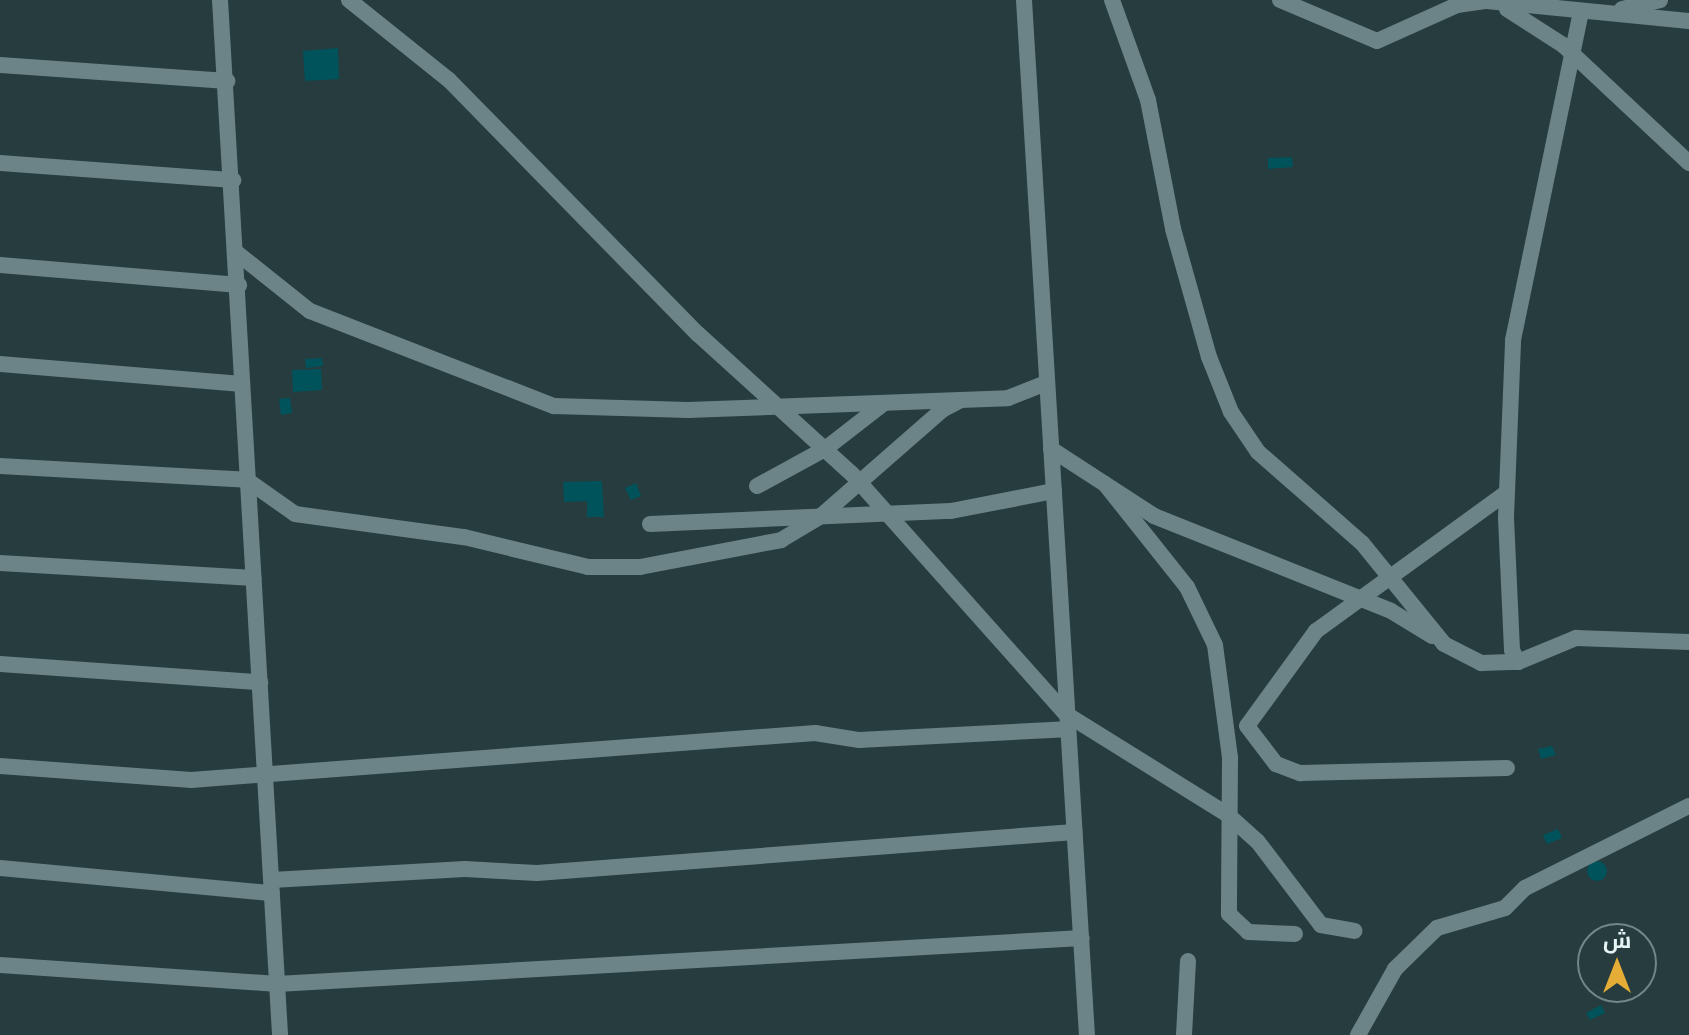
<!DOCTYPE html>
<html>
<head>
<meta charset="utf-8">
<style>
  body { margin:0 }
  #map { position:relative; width:1689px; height:1035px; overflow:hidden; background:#263c3f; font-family:Figtree,Cairo,sans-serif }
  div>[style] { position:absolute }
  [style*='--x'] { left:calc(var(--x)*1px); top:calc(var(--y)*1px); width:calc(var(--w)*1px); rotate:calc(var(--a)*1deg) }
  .building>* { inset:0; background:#00535b }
  .round { border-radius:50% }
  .street>* { height:16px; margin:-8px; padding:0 8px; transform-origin:8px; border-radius:8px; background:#6c8487 }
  span { translate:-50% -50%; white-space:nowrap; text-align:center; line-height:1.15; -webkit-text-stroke:6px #263c3f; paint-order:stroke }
  .north { position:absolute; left:1577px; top:923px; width:80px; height:80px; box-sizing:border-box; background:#263c3f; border:2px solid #738688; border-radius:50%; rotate:0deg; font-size:22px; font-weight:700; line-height:32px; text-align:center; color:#e7f4f5 }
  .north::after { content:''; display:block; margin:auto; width:28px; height:36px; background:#e5ad35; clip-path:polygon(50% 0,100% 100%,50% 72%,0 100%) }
</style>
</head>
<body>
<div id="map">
  <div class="building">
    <div style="clip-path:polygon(338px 48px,339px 79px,305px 81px,303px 51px)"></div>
    <div style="clip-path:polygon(1292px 157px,1293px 167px,1268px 169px,1268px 158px)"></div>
    <div style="clip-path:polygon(322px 358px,323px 366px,306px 368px,305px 359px)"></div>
    <div style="clip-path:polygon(321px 369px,322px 390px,293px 392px,292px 370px)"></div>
    <div style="clip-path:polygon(290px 398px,292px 413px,281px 415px,279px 399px)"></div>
    <div style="clip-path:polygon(602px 481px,604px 517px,587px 517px,587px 501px,564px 502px,563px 482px)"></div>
    <div style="clip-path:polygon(636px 483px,641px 496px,631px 500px,625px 488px)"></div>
    <div style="clip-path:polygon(1552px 746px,1556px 755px,1541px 759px,1538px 749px)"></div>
    <div style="clip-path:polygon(1558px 829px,1562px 838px,1547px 844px,1543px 835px)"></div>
    <div class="round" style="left:1587px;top:861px;width:20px;height:20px"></div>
    <div style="clip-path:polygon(1601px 1005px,1605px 1013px,1590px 1020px,1586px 1013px)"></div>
  </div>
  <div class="street">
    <div style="--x:220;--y:0;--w:1037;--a:86.68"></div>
    <div style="--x:349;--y:0;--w:128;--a:38.7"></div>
    <div style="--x:449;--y:80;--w:356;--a:45.6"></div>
    <div style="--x:698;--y:334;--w:208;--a:42.3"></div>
    <div style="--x:852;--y:474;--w:322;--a:48.3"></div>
    <div style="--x:1066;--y:714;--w:191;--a:31.9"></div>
    <div style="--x:1228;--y:815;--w:40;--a:42"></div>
    <div style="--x:1258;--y:842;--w:104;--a:52.8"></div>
    <div style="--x:1321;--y:925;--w:34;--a:10"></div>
    <div style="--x:1024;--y:0;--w:1037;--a:86.52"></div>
    <div style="--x:1112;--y:0;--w:106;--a:70.2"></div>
    <div style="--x:1148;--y:100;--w:131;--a:79"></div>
    <div style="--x:1173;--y:229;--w:133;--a:74.3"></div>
    <div style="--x:1209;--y:357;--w:59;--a:68.2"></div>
    <div style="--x:1231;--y:412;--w:48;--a:56"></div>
    <div style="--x:1258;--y:452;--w:138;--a:41.2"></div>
    <div style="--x:1362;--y:543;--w:130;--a:50.9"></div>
    <div style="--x:1444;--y:644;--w:42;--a:27.2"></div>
    <div style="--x:1481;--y:663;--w:37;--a:-2"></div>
    <div style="--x:1518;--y:662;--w:63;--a:-22.5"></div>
    <div style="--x:1576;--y:638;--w:113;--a:2"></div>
    <div style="--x:1280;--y:0;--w:105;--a:22.9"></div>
    <div style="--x:1377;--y:41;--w:88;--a:-24.2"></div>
    <div style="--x:1457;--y:5;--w:30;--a:-8"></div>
    <div style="--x:1487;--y:1;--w:203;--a:5.7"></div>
    <div style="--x:1507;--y:9;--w:67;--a:32.7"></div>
    <div style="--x:1563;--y:45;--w:173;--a:43.1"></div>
    <div style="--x:1622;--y:9;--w:39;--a:-13"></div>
    <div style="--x:0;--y:65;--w:228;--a:4"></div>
    <div style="--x:0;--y:163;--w:234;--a:4.2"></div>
    <div style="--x:237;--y:253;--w:93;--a:38.5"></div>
    <div style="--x:310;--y:311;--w:262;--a:21.3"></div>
    <div style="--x:554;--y:406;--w:134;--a:1.7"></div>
    <div style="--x:688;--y:410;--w:320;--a:-2.1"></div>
    <div style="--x:1008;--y:398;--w:41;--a:-21.5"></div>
    <div style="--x:0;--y:265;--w:240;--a:4.8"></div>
    <div style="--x:0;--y:364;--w:243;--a:4.7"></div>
    <div style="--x:1051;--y:449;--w:123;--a:33"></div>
    <div style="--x:1154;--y:516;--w:255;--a:21.8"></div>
    <div style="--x:1391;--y:611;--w:48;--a:31.4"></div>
    <div style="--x:0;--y:466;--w:247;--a:3.2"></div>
    <div style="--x:247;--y:480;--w:59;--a:35.3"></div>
    <div style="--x:295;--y:514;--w:171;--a:7.8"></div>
    <div style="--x:464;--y:537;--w:128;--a:13.6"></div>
    <div style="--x:588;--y:567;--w:52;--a:0"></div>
    <div style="--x:640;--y:567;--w:144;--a:-10.8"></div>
    <div style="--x:781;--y:540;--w:47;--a:-31"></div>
    <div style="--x:821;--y:516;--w:161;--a:-41.2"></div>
    <div style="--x:942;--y:410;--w:21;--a:-28"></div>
    <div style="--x:1105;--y:484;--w:132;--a:51.5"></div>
    <div style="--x:1187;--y:587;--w:64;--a:64.2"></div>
    <div style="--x:1215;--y:645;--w:114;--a:82.4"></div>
    <div style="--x:1230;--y:758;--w:156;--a:90.4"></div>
    <div style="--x:1229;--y:914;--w:26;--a:43"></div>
    <div style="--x:1248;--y:932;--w:47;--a:2.4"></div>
    <div style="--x:757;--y:486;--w:77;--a:-28.6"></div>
    <div style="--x:825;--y:449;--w:73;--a:-37.8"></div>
    <div style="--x:1506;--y:493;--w:235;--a:144"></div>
    <div style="--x:1316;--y:631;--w:117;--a:126"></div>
    <div style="--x:1247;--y:726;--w:48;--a:52.7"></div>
    <div style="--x:1276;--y:764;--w:26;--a:21"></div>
    <div style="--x:1300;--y:773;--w:207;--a:-1.4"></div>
    <div style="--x:650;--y:524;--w:301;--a:-2.5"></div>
    <div style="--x:951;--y:511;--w:105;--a:-11"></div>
    <div style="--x:0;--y:563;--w:254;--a:3.4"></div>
    <div style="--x:1518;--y:662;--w:13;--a:-117"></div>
    <div style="--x:1512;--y:650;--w:133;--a:-92.6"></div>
    <div style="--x:1506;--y:517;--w:177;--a:-87.7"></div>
    <div style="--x:1513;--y:340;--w:334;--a:-78.3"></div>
    <div style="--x:0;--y:664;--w:261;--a:4"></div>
    <div style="--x:0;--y:766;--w:192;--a:4.2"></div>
    <div style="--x:191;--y:780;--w:626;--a:-4.31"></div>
    <div style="--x:815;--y:733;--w:45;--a:9"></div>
    <div style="--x:859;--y:740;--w:207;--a:-3"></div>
    <div style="--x:0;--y:868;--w:273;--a:5.3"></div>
    <div style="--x:272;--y:880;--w:193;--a:-3.3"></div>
    <div style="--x:465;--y:869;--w:72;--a:3.2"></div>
    <div style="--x:537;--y:873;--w:539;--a:-4.37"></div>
    <div style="--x:0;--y:965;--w:278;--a:3.9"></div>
    <div style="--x:277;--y:984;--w:806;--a:-3.27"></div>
    <div style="--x:1184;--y:1035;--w:74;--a:-86.9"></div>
    <div style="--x:1358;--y:1035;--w:76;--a:-60.7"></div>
    <div style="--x:1395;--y:969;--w:59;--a:-44.3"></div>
    <div style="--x:1437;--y:928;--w:71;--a:-16.4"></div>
    <div style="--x:1505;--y:908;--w:28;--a:-45"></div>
    <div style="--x:1525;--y:888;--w:183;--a:-26.6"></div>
  </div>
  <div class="north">ش</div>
</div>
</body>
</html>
